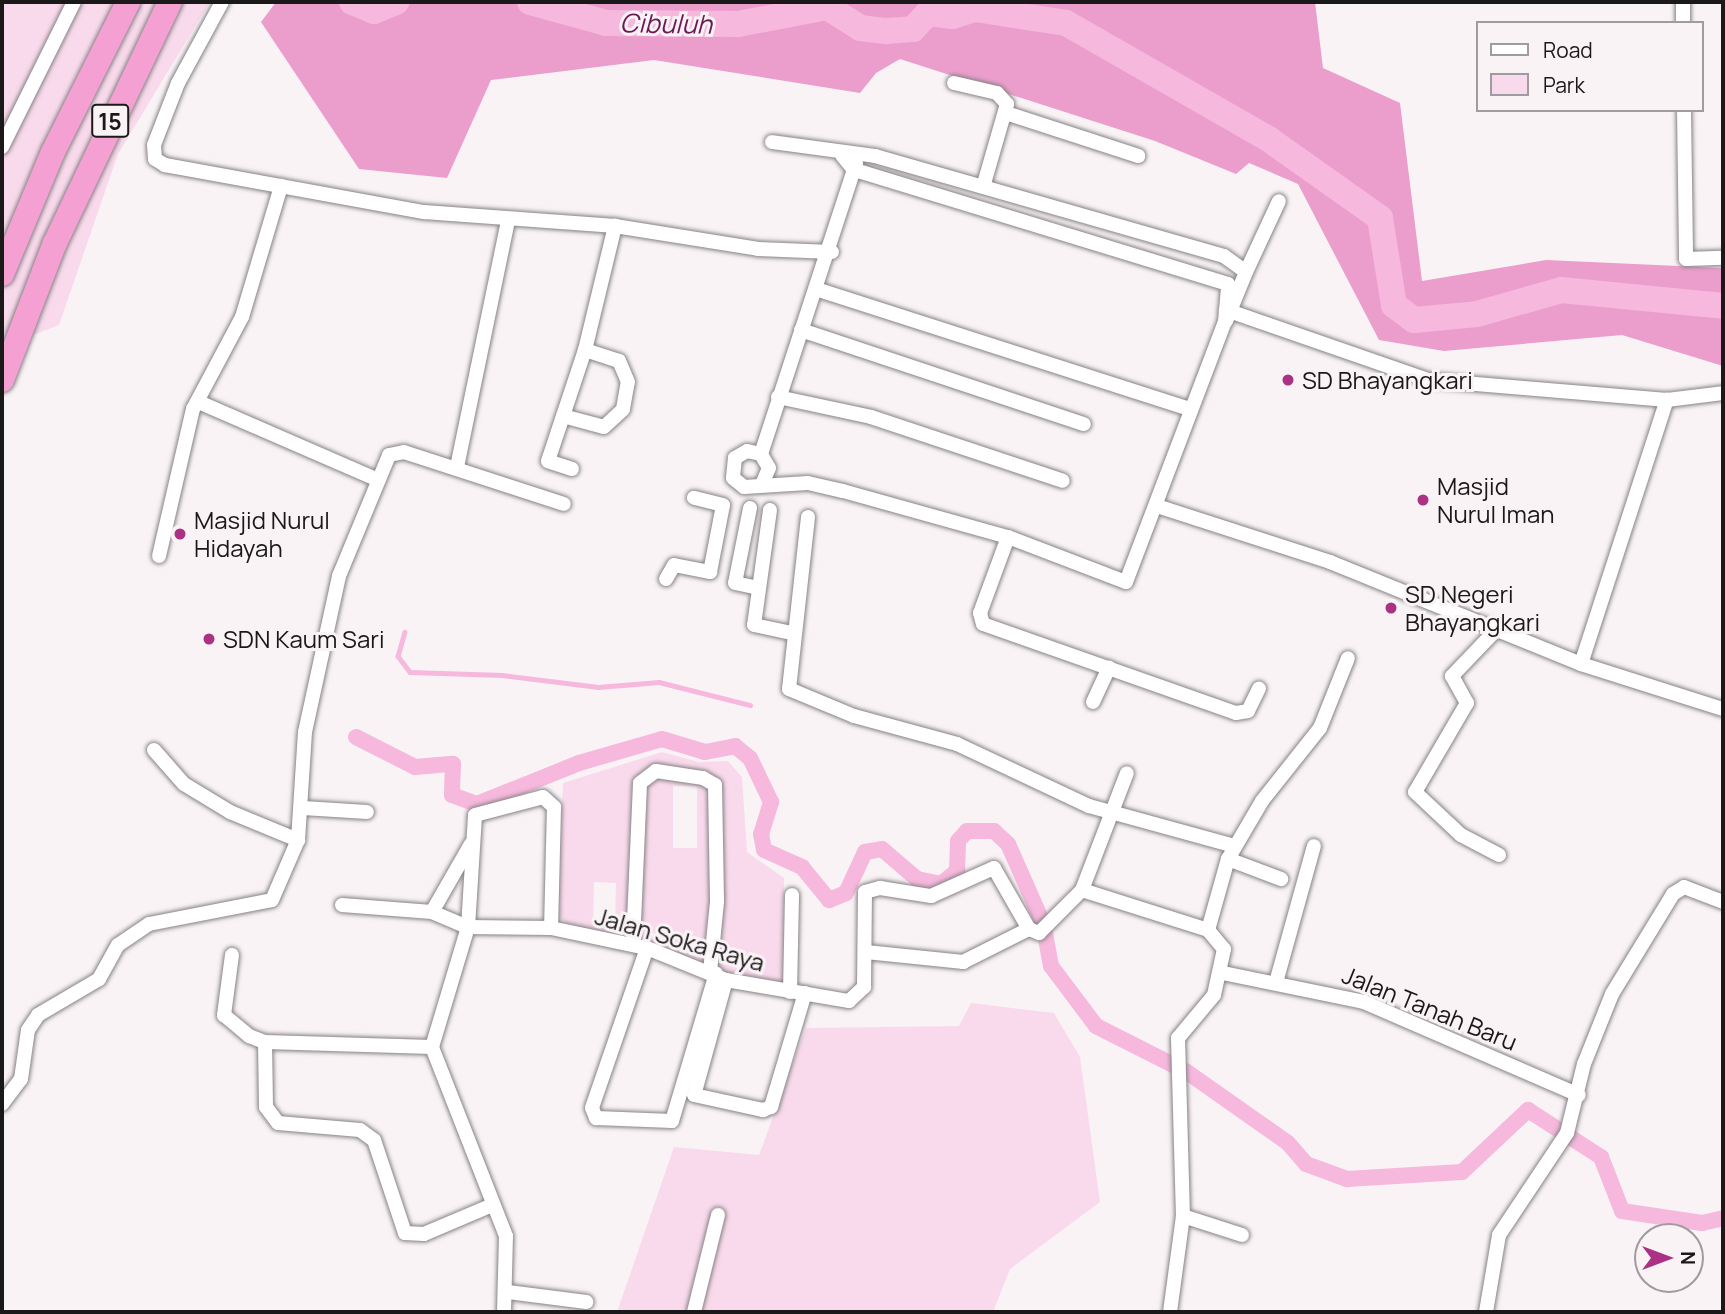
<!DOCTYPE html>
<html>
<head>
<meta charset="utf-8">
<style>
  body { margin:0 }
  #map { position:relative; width:1725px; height:1314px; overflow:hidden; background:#f9f3f6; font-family:Manrope,sans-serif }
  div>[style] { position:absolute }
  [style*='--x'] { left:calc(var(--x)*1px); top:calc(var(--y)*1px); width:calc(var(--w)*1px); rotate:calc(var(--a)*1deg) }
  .green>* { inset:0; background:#f9daec }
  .forest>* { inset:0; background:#eb9ecc }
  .stream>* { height:4.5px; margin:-2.25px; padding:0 2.25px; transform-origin:2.25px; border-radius:2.25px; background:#f6b8dd }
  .canal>* { height:16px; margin:-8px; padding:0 8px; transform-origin:8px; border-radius:8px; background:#f6b8dd }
  .river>* { height:26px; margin:-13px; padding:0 13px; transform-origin:13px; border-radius:13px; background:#f6b8dd }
  .roads { filter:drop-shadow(0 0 2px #878285) drop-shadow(0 0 2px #878285) }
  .minor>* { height:14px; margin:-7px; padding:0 7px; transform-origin:7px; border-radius:7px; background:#fff }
  .motorway>* { height:24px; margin:-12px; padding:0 12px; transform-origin:12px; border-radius:12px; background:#f4a0d3 }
  .dots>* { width:19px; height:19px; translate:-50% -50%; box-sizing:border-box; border:4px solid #f9f3f6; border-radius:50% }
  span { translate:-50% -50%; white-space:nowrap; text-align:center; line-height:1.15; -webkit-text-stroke:6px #f9f3f6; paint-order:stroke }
  .shield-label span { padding:2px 5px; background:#f9f3f6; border:2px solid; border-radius:5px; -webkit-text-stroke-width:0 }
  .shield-label { font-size:23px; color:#1a1819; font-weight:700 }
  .poi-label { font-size:24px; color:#1a1819 }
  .left { translate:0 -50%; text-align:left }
  .street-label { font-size:24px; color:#1a1819 }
  .water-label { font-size:26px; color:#6f1755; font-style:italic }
  .frame { position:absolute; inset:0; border:4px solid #1a1819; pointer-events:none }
  .legend { position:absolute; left:1476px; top:21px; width:228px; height:91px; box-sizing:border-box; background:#f9f3f6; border:2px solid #a09b9e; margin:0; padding:9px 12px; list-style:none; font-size:21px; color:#1a1819 }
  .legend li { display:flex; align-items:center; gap:14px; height:35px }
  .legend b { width:35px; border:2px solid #a09b9e }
  .north { position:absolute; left:1634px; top:1223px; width:70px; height:70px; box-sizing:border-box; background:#f9f3f6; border:2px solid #a09b9e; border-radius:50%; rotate:90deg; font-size:19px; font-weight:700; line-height:28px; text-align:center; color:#1a1819 }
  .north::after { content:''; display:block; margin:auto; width:24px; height:32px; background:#ab3185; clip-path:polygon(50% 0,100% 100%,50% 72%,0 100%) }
</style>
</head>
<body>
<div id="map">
  <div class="green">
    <div style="clip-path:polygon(2px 2px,210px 2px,118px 154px,59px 325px,2px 347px)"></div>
    <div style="clip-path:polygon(evenodd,662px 752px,699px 762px,728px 761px,742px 777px,747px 852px,784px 878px,783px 984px,773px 988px,571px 928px,558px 916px,563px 783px,662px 752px,673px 786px,697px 786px,697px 848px,673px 848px,673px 786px,662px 752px,594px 882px,616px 883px,615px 927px,593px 926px,594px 882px)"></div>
    <div style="clip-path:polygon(971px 1003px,1054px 1013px,1080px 1057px,1100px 1202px,1010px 1269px,993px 1312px,617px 1312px,674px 1147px,759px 1155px,806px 1028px,959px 1026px)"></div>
  </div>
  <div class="forest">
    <div style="clip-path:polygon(276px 2px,1315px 2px,1323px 68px,1400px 103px,1422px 281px,1546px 260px,1723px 268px,1723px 366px,1622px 335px,1444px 351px,1379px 340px,1298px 184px,1249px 163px,1236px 174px,1155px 141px,900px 59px,876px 73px,860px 93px,654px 60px,491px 80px,447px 178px,359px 169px,261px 22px)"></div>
  </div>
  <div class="stream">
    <div style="--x:405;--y:632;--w:25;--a:106"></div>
    <div style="--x:398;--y:656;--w:20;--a:53"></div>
    <div style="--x:410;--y:672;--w:92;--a:1.9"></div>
    <div style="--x:502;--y:675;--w:97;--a:7.1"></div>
    <div style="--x:598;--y:687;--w:61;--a:-4.7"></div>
    <div style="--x:659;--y:682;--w:94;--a:14.2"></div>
  </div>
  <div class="canal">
    <div style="--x:356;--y:737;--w:66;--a:27"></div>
    <div style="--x:415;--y:767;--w:38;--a:-5"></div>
    <div style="--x:453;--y:764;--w:31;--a:92"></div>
    <div style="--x:452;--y:795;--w:27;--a:20"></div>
    <div style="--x:477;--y:804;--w:110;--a:-21.9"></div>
    <div style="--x:579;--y:763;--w:86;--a:-16.1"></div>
    <div style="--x:662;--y:739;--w:45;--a:16.8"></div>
    <div style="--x:705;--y:752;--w:31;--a:-11"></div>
    <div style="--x:735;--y:746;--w:19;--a:39"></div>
    <div style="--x:750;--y:758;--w:49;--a:64.5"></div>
    <div style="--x:771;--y:802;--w:34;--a:107"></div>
    <div style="--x:761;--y:834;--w:16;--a:79"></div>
    <div style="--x:764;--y:850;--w:42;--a:24.1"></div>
    <div style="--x:802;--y:867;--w:43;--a:50.7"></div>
    <div style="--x:829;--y:900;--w:18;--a:-22"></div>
    <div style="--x:846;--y:893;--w:45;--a:-65.1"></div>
    <div style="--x:865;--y:852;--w:17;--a:-10"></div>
    <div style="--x:882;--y:849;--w:46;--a:40.6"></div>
    <div style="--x:917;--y:879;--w:25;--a:12"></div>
    <div style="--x:941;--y:884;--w:21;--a:-39"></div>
    <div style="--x:957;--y:871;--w:30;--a:-88"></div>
    <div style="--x:958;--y:841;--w:13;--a:-48"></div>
    <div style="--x:967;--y:831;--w:27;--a:0"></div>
    <div style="--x:994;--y:831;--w:19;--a:43"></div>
    <div style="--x:1008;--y:844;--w:86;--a:66.1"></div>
    <div style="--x:1043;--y:923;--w:44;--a:79.5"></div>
    <div style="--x:1051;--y:966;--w:75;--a:53.1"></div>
    <div style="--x:1096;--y:1026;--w:102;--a:26.8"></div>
    <div style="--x:1187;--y:1072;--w:123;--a:35.1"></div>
    <div style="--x:1288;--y:1143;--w:28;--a:49"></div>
    <div style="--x:1306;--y:1164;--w:44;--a:20.1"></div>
    <div style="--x:1347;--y:1179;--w:115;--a:-3.5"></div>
    <div style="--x:1462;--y:1172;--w:91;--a:-43.2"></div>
    <div style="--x:1528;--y:1110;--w:87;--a:32.8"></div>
    <div style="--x:1601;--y:1157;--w:58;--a:68.7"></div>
    <div style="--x:1622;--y:1211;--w:81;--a:8.5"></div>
    <div style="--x:1702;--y:1223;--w:22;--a:-13"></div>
  </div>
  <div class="river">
    <div style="--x:352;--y:2;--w:24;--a:22"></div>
    <div style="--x:374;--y:11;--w:24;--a:-22"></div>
    <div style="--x:530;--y:2;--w:79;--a:15.4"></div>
    <div style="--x:606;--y:23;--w:132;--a:0.4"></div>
    <div style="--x:738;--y:24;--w:91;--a:-10.8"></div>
    <div style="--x:827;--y:7;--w:39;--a:32"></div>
    <div style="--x:860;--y:28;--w:26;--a:7"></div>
    <div style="--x:886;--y:31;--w:27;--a:-4"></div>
    <div style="--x:913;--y:29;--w:22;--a:-47"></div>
    <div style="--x:928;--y:13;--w:25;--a:7"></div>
    <div style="--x:953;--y:16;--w:23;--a:-18"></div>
    <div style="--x:975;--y:9;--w:92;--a:8.7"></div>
    <div style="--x:1066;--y:23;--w:235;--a:29.8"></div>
    <div style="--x:1270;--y:140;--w:135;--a:35.3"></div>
    <div style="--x:1380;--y:218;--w:88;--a:80.9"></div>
    <div style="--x:1394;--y:305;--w:25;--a:37"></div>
    <div style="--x:1414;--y:320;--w:63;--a:-5.4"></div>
    <div style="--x:1477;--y:314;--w:87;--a:-15.9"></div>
    <div style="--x:1561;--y:290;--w:163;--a:5.6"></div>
  </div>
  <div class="roads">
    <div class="minor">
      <div style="--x:222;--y:2;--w:92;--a:118.5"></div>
      <div style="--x:178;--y:83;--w:66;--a:111.2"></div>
      <div style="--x:154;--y:145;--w:14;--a:86"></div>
      <div style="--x:155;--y:159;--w:12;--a:31"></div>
      <div style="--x:165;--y:165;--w:263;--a:10.3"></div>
      <div style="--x:424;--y:212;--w:192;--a:4.2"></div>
      <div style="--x:615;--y:226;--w:145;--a:9.1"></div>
      <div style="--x:758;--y:249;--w:74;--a:2.3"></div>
      <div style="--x:1683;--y:2;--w:21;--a:90"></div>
      <div style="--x:954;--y:83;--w:44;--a:13.1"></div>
      <div style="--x:997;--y:93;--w:15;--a:48"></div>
      <div style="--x:1007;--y:104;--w:86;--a:106.1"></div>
      <div style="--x:1684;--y:110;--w:149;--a:89.2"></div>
      <div style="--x:1686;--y:259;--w:37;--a:-2"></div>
      <div style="--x:1009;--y:114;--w:136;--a:18"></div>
      <div style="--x:772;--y:142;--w:104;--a:7.7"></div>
      <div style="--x:875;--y:156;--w:363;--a:16"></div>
      <div style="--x:1224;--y:256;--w:27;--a:36"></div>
      <div style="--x:1246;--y:272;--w:53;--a:112.2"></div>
      <div style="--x:2;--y:147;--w:162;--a:-63.6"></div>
      <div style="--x:1246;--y:272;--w:78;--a:-65.1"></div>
      <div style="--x:819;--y:290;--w:390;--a:17.8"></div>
      <div style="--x:1226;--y:310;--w:214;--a:19.1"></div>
      <div style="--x:1428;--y:380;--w:240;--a:4.8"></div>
      <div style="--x:1667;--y:400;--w:56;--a:-7.1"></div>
      <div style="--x:801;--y:330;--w:298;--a:18.4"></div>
      <div style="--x:778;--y:397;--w:95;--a:12.1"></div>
      <div style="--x:871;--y:417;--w:202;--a:18.4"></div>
      <div style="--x:201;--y:403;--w:191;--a:23.5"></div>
      <div style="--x:563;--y:416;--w:42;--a:15"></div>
      <div style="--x:604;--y:427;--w:26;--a:-43"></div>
      <div style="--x:623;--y:409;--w:27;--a:-80"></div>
      <div style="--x:628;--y:382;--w:23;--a:-113"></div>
      <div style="--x:619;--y:361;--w:36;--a:-162"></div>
      <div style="--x:761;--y:454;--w:306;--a:-71.9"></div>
      <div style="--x:457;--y:467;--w:251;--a:-78.3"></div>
      <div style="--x:572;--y:469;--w:25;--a:-162"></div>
      <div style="--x:548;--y:461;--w:117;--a:-71.6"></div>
      <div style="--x:585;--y:350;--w:128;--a:-76.4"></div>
      <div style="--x:763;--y:482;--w:15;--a:-67"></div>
      <div style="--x:769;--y:468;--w:16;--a:-120"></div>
      <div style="--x:761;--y:454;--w:14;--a:-168"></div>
      <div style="--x:747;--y:451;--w:14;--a:150"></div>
      <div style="--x:735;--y:458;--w:20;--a:96"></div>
      <div style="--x:733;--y:478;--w:14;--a:39"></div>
      <div style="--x:744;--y:487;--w:64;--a:-3.6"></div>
      <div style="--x:808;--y:483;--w:36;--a:13"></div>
      <div style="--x:843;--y:491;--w:171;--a:15.6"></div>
      <div style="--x:1008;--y:537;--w:126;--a:20.9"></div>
      <div style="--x:1126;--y:582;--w:278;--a:-69.2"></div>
      <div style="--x:1225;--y:322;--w:38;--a:-85"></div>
      <div style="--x:1228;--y:284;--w:391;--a:-163"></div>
      <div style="--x:854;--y:170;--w:19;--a:-129"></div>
      <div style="--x:1157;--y:506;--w:182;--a:17.9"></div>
      <div style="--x:1330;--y:562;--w:271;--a:22.1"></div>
      <div style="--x:1581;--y:664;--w:149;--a:17.6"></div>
      <div style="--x:750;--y:508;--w:76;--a:101.3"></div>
      <div style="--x:735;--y:583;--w:24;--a:12"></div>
      <div style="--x:770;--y:510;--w:116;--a:97.9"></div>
      <div style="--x:754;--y:625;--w:39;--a:12"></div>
      <div style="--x:808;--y:517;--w:173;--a:96.3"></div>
      <div style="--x:789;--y:689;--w:70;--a:22.6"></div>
      <div style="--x:854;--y:716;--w:107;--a:15.2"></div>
      <div style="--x:957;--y:744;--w:146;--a:25.2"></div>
      <div style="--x:1089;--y:806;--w:150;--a:15.4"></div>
      <div style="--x:1008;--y:537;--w:81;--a:110.2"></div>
      <div style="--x:980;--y:613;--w:11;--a:75"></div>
      <div style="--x:983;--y:624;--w:268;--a:19.4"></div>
      <div style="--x:1236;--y:713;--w:12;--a:-9"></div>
      <div style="--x:1248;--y:711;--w:25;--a:-64"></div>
      <div style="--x:159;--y:556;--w:151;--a:-77"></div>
      <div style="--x:193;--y:409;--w:104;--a:-62"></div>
      <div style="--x:242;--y:317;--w:137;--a:-73.4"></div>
      <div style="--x:666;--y:579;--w:16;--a:-60"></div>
      <div style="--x:674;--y:565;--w:37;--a:11"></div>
      <div style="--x:710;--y:572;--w:68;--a:-79"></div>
      <div style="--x:723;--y:505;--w:30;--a:-166"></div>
      <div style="--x:1496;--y:630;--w:64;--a:133.7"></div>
      <div style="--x:1452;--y:676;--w:31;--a:61"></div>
      <div style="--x:1467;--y:703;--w:103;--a:120.3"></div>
      <div style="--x:1415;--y:792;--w:63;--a:43.1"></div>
      <div style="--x:1461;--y:835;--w:43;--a:27.8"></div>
      <div style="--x:1581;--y:664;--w:278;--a:-72"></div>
      <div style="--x:1093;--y:702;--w:38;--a:-65"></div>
      <div style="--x:154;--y:750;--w:45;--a:48.6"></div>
      <div style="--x:184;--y:784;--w:54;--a:31.3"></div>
      <div style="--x:230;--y:812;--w:74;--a:22.4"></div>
      <div style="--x:303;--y:808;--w:64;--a:3.6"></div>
      <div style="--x:1228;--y:859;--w:67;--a:-59.6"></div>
      <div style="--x:1262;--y:801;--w:93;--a:-51.5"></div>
      <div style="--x:1320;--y:728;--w:75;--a:-68.2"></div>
      <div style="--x:1082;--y:890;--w:132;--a:17.6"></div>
      <div style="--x:1208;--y:930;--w:25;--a:50"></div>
      <div style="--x:1224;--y:949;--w:47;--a:102.3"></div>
      <div style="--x:1214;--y:995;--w:56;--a:129.9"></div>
      <div style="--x:1178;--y:1038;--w:178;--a:88.4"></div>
      <div style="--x:1183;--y:1216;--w:97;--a:97.7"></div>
      <div style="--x:342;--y:905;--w:90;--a:4.4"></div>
      <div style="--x:432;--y:912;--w:39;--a:23"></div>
      <div style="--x:468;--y:927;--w:83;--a:0.7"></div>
      <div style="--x:551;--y:928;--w:98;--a:11.8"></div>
      <div style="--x:647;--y:948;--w:85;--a:22.1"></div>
      <div style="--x:726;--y:980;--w:125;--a:9.7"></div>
      <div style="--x:849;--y:1001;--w:21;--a:-43"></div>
      <div style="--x:864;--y:987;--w:95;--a:-89.4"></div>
      <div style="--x:865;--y:892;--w:16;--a:-15"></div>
      <div style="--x:880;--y:888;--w:52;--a:8.9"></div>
      <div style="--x:931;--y:896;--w:69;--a:-24"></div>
      <div style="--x:994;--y:868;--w:70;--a:60.2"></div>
      <div style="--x:1029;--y:929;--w:11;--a:22"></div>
      <div style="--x:1039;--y:933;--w:61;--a:-45"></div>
      <div style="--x:1082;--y:890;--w:125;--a:-69"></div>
      <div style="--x:432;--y:912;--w:78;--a:-60.2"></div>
      <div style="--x:1208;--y:930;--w:74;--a:-74.3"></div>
      <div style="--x:1228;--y:859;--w:57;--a:20.7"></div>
      <div style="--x:633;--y:944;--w:161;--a:-87.5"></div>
      <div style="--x:640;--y:783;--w:20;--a:-37"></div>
      <div style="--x:656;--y:771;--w:48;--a:8.5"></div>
      <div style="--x:703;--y:778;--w:14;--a:30"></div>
      <div style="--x:715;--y:785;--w:117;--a:89"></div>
      <div style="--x:717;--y:902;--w:70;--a:95.7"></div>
      <div style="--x:647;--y:948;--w:169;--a:109"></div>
      <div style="--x:592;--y:1108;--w:11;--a:68"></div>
      <div style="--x:596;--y:1118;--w:76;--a:2.3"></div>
      <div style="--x:672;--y:1121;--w:154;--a:-73.4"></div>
      <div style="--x:866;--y:952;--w:98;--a:5.9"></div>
      <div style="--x:963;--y:962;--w:74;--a:-26.6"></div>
      <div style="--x:232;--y:955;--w:61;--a:97.6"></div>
      <div style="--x:224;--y:1015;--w:33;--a:40"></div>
      <div style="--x:249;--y:1036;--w:17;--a:21"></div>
      <div style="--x:265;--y:1042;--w:167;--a:1.7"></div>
      <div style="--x:1223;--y:973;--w:144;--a:11.6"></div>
      <div style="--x:1364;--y:1002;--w:234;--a:23.4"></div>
      <div style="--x:1277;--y:979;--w:138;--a:-74.5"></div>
      <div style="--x:726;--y:980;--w:119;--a:105.5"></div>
      <div style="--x:694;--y:1095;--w:71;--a:12.3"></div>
      <div style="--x:763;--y:1110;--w:9;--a:-21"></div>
      <div style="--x:771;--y:1107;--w:119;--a:-73.4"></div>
      <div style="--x:790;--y:992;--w:97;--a:-88.8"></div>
      <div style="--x:265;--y:1042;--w:65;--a:89.1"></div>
      <div style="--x:266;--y:1107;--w:20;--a:53"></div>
      <div style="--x:278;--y:1123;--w:82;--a:4.9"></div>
      <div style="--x:360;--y:1130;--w:17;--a:36"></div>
      <div style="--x:374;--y:1140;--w:98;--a:71.6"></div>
      <div style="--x:405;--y:1233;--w:19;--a:3"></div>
      <div style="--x:424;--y:1234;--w:72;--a:-23"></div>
      <div style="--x:2;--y:1104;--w:31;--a:-53"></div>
      <div style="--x:21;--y:1079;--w:49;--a:-81.9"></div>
      <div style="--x:28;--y:1030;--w:18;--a:-56"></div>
      <div style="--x:38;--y:1015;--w:71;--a:-30.5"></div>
      <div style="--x:99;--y:979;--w:39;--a:-61"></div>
      <div style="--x:118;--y:945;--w:37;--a:-34"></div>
      <div style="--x:149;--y:924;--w:125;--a:-11"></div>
      <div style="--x:272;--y:900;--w:65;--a:-66.6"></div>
      <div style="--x:298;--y:840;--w:108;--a:-86.3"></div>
      <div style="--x:305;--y:732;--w:160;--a:-77.7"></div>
      <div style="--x:339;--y:576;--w:131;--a:-67.5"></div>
      <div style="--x:389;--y:455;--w:15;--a:-11"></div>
      <div style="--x:404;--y:452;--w:168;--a:18"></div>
      <div style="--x:1183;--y:1216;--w:62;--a:17.9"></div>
      <div style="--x:508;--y:1292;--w:79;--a:7.3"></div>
      <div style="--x:504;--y:1312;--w:76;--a:-88.5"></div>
      <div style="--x:506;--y:1236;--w:203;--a:-111.4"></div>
      <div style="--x:432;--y:1047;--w:125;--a:-73.3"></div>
      <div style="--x:468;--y:927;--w:112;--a:-86.4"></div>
      <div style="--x:475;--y:815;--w:70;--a:-14.8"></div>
      <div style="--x:543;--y:797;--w:15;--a:42"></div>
      <div style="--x:554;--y:807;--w:121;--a:91.4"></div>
      <div style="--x:694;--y:1312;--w:100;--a:-76.1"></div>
      <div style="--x:1486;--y:1312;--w:78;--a:-80.4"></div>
      <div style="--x:1499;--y:1235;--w:123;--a:-56.3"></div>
      <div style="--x:1567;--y:1133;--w:71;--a:-76.2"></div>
      <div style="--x:1584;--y:1064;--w:75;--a:-68.2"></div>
      <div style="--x:1612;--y:994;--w:117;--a:-58.6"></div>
      <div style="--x:1673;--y:894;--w:13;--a:-32"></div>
      <div style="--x:1684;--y:887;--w:42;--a:21"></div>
    </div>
    <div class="motorway">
      <div style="--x:2;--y:274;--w:132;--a:-67.3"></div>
      <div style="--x:53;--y:152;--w:168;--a:-63.4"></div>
      <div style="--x:2;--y:380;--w:147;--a:-68.9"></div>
      <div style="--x:55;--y:243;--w:267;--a:-64.5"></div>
    </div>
  </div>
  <div class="dots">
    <div style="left:1288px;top:380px;background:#ab3185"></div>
    <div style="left:1423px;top:500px;background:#ab3185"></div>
    <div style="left:180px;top:534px;background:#ab3185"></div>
    <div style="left:1391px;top:608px;background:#ab3185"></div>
    <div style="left:209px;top:639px;background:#ab3185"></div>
  </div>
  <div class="shield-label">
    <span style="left:110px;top:121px">15</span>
  </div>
  <div class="poi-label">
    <span class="left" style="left:1302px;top:380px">SD Bhayangkari</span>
    <span class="left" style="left:1437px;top:500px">Masjid<br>Nurul Iman</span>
    <span class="left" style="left:194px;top:534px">Masjid Nurul<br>Hidayah</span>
    <span class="left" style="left:1405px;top:608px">SD Negeri<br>Bhayangkari</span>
    <span class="left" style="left:223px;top:639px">SDN Kaum Sari</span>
  </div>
  <div class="street-label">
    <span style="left:680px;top:939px;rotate:16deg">Jalan Soka Raya</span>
    <span style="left:1430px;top:1008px;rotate:22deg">Jalan Tanah Baru</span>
  </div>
  <div class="water-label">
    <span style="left:666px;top:24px;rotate:1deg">Cibuluh</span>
  </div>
  <div class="frame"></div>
  <ul class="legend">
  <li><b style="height:9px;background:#fff"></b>Road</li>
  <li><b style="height:19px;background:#f9daec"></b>Park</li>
  </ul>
  <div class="north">N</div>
</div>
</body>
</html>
